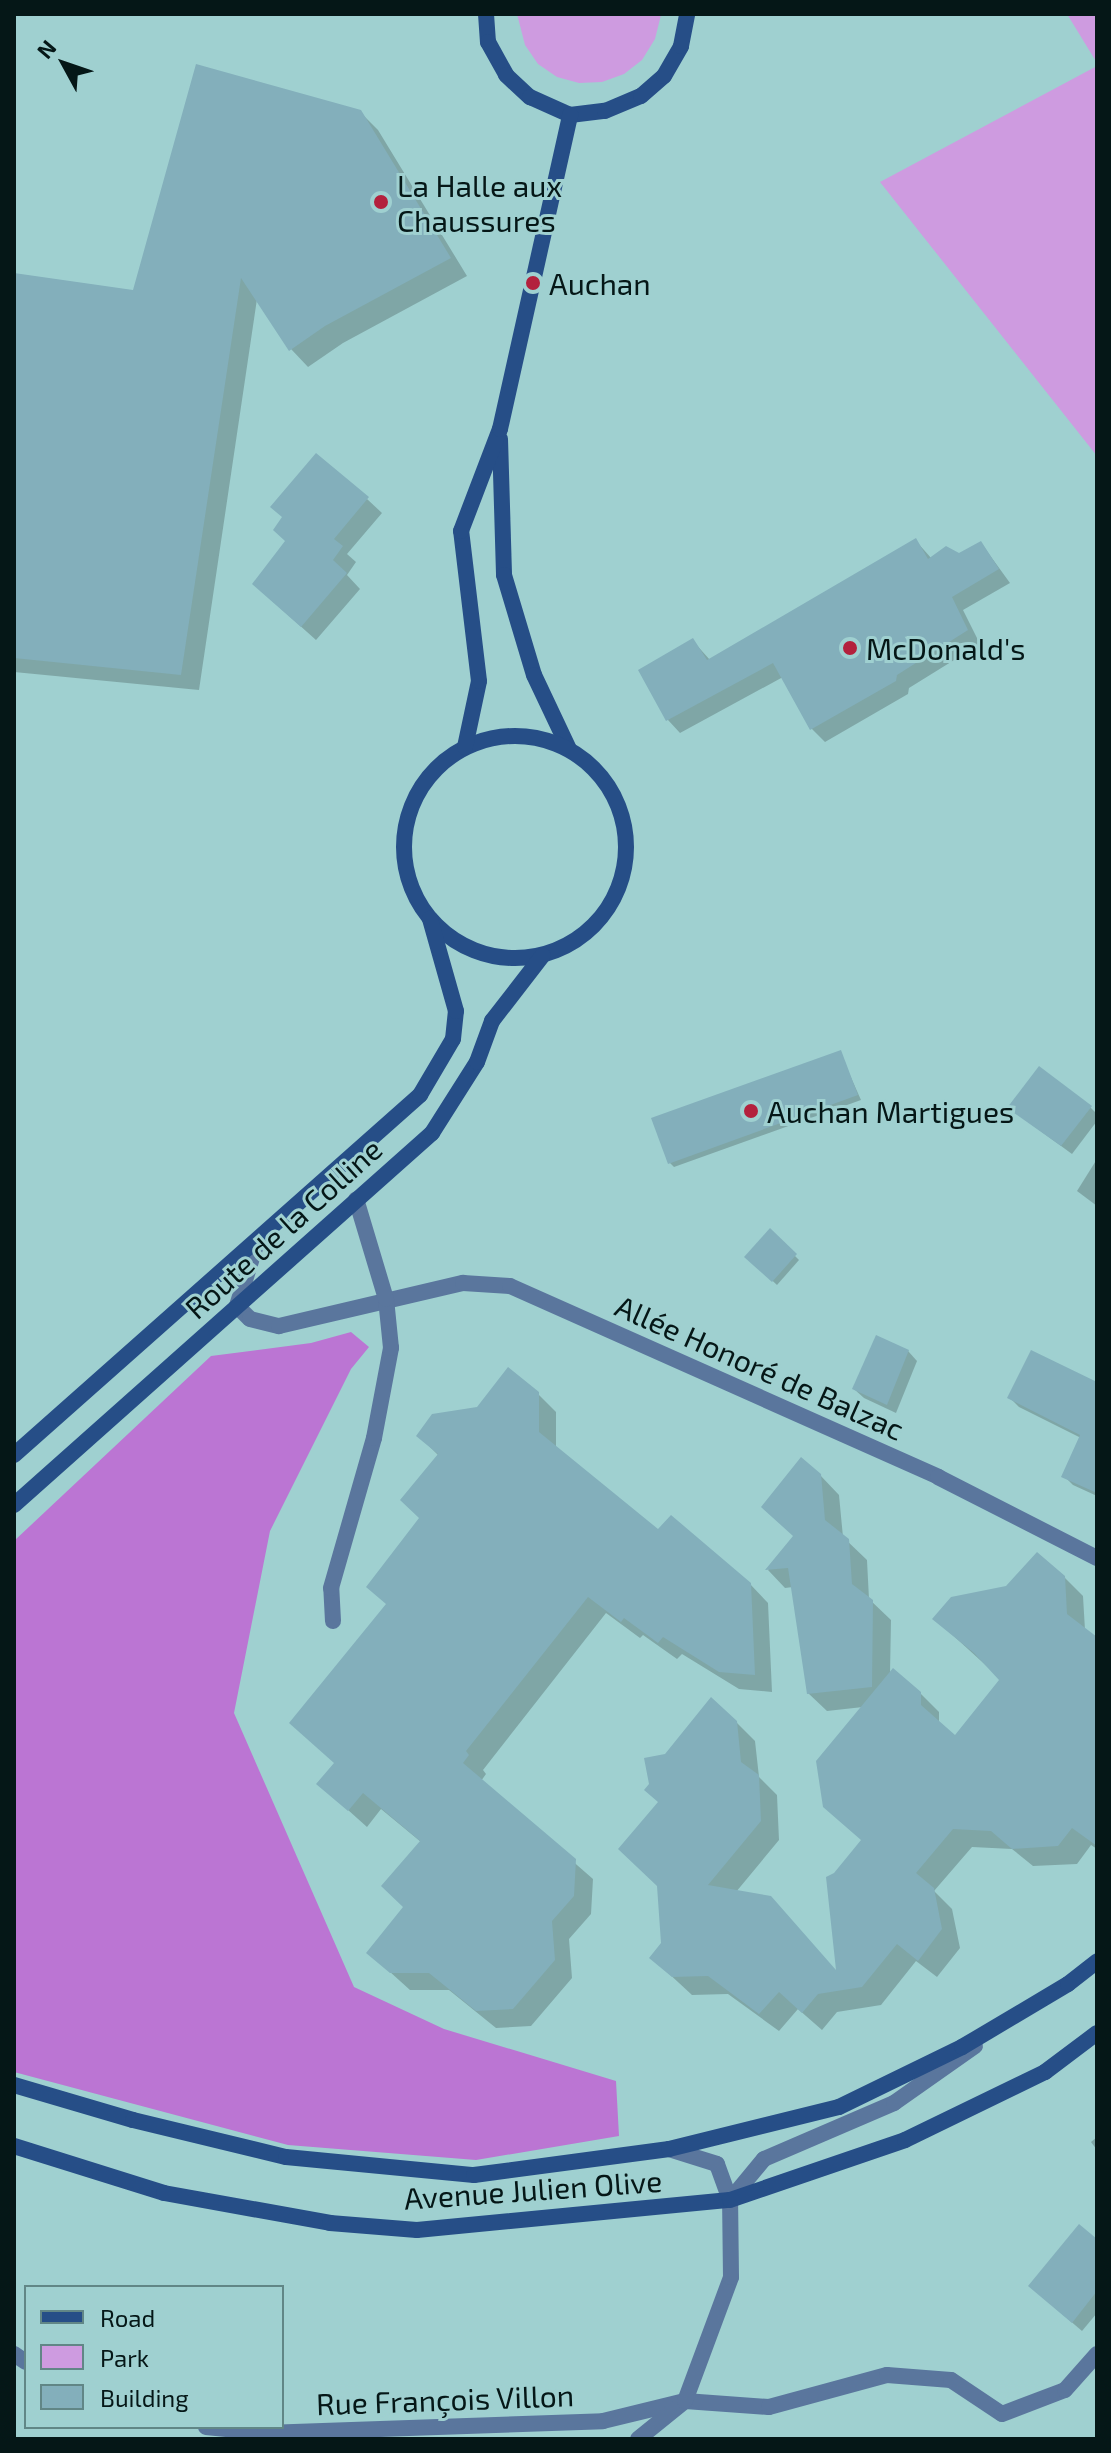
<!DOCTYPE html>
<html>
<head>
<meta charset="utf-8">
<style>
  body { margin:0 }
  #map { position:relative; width:1111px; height:2453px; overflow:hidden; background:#9fd0d0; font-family:"Exo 2",sans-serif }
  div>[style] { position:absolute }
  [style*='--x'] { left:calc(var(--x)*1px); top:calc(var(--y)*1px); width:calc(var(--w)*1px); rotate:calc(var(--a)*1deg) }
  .green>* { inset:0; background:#ce9be0 }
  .forest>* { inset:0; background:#bb75d3 }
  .shadow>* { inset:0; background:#0003 }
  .building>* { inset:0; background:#83afbb }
  .street>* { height:16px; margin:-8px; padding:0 8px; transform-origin:8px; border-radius:8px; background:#5a769d }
  .secondary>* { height:16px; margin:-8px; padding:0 8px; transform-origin:8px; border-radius:8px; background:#264e87 }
  .secondary>.ring { margin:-8px; padding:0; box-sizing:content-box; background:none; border:16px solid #264e87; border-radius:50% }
  .dots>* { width:22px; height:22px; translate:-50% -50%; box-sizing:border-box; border:4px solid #9fd0d0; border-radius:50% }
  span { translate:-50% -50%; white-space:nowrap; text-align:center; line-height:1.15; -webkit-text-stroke:6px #9fd0d0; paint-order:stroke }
  .poi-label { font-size:30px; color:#051717 }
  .left { translate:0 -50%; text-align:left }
  .street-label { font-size:30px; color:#051717 }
  .frame { position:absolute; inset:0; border:16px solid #051717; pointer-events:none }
  .legend { position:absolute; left:24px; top:2285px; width:260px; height:144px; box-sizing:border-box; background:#9fd0d0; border:2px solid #618686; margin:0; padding:10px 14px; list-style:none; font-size:24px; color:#051717 }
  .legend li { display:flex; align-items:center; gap:16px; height:40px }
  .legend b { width:40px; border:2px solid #618686 }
  .north { position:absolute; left:24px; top:24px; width:80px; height:80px; -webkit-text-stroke:6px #9fd0d0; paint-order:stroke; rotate:310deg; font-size:22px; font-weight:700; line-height:32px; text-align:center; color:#051717 }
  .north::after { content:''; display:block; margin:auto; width:28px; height:36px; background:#051717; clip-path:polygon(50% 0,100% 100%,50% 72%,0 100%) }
</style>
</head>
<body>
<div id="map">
  <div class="green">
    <div style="clip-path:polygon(517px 14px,661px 14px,661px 15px,655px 39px,642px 60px,624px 74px,602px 82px,579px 83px,557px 77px,538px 64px,525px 45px)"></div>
    <div style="clip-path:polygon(1067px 14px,1097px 14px,1097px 63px)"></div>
    <div style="clip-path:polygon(1097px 66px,1097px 456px,880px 182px)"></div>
  </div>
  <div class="forest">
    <div style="clip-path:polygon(351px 1332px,369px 1347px,351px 1369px,270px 1531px,234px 1713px,354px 1987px,444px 2029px,616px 2081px,619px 2136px,476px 2160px,288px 2145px,14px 2072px,14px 1541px,211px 1356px,311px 1343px)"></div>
  </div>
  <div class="shadow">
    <div style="clip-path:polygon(360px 112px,378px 130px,467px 276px,343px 343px,308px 367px,291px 349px,257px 299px,199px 690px,14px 672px,14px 275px,134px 292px)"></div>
    <div style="clip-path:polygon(367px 499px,382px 513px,347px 554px,356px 562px,347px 575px,360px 589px,316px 640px,269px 598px,287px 542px)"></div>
    <div style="clip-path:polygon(916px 541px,932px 559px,959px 555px,981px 543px,1010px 583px,963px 610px,980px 644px,909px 688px,908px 694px,825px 742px,812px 729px,783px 677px,680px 733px,668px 720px,640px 671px,693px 641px,710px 660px)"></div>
    <div style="clip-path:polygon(840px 1053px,861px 1100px,674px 1167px,670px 1163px)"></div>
    <div style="clip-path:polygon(1090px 1107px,1097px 1114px,1097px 1121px,1072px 1154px,1009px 1108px)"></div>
    <div style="clip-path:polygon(1097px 1159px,1097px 1206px,1077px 1191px)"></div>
    <div style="clip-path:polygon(770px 1231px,799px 1260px,777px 1285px,747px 1257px)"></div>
    <div style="clip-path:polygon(908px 1351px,917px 1361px,896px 1413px,864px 1398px,854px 1389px)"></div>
    <div style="clip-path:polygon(1097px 1384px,1097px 1496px,1073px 1485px,1064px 1476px,1081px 1438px,1019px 1407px,1010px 1398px)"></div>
    <div style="clip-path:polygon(538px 1394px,556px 1412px,556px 1449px,658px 1531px,750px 1584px,768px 1603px,772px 1692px,739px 1689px,682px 1654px,677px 1659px,643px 1635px,640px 1638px,606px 1613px,483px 1770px,486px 1774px,481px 1781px,593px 1879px,591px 1914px,569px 1939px,572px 1978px,531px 2026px,496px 2028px,449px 1990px,410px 1990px,369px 1953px,405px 1907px,421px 1842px,381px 1809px,367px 1827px,319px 1784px,336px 1764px,387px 1605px,422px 1518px,439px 1456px,419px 1436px,478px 1409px)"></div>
    <div style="clip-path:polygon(820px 1475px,839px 1495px,843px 1537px,867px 1560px,869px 1599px,891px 1620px,890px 1674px,920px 1693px,939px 1712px,939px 1723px,955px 1738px,1002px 1680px,935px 1619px,1064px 1577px,1083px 1596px,1085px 1630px,1097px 1640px,1097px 1849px,1091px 1845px,1077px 1864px,1033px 1866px,1012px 1849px,972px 1847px,934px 1891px,952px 1909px,960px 1948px,937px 1977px,916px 1961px,881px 2005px,837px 2012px,822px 2030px,798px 2009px,779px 2031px,728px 1994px,692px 1995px,652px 1958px,663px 1944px,660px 1803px,651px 1784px,666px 1756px,736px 1722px,755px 1741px,759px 1777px,777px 1795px,779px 1840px,736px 1892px,838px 1973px,835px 1875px,862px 1841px,863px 1707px,827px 1711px,808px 1693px,793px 1587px,785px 1588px,768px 1570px,795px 1537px)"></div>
    <div style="clip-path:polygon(1097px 2137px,1097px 2150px,1091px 2142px)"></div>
    <div style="clip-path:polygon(1097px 2241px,1097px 2313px,1082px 2331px,1040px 2295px)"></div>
  </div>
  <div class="building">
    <div style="clip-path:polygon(196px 64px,361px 110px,451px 258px,325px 326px,289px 351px,241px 278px,181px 675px,14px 658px,14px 273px,133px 290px)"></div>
    <div style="clip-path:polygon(316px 453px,369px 497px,334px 539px,343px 546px,333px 560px,347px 573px,301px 627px,252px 584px,285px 541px,273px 530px,282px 517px,270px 507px)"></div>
    <div style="clip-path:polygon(916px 538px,928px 559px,946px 546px,959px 553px,981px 541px,999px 569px,952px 597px,968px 630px,897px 675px,896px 681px,810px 730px,773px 663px,666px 721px,638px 670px,693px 638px,707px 660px)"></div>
    <div style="clip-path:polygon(841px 1050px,858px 1095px,668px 1164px,651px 1118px)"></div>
    <div style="clip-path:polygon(1039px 1066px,1092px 1106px,1061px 1146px,1007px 1108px)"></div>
    <div style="clip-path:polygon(770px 1228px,797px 1254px,772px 1282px,744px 1257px)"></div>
    <div style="clip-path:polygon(876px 1335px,909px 1350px,887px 1405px,852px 1389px)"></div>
    <div style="clip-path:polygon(1031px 1350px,1097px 1382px,1097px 1493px,1061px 1477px,1080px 1435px,1007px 1398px)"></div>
    <div style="clip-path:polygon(508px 1367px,539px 1392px,539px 1432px,658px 1529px,671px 1515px,751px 1583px,755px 1675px,719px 1672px,663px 1637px,658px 1643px,624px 1618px,621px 1622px,588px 1597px,466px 1751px,469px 1755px,463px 1763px,576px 1859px,574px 1896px,552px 1921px,555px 1960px,513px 2009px,476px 2011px,429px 1973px,390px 1973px,366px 1953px,403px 1907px,381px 1886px,420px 1841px,363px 1793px,348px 1811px,316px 1784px,334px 1763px,289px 1723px,386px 1604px,366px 1587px,419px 1518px,400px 1500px,438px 1454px,416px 1436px,432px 1414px,477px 1407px)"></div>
    <div style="clip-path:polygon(801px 1457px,821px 1474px,825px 1520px,849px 1539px,852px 1584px,873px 1600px,872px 1687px,807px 1694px,788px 1568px,765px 1570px,793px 1536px,761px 1507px)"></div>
    <div style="clip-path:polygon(1037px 1552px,1065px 1576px,1067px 1614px,1097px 1637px,1097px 1846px,1072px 1828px,1058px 1846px,1012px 1849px,991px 1831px,953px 1829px,916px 1873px,934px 1888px,942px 1929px,918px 1961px,897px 1944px,862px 1987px,818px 1994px,802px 2013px,779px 1992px,759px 2014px,708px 1976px,672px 1977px,649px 1958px,661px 1943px,657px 1886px,618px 1849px,658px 1802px,644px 1790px,649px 1784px,644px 1758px,665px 1754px,711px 1697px,737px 1721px,741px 1762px,759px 1775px,761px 1821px,708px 1885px,771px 1896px,836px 1970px,826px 1877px,834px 1873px,861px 1840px,823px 1807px,816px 1761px,893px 1668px,921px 1692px,921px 1705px,955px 1735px,999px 1680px,974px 1653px,932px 1619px,951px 1597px,1006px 1586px)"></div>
    <div style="clip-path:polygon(1079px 2224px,1097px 2239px,1097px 2291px,1072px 2323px,1028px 2286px)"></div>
  </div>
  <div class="street">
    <div style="--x:257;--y:1242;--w:67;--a:107.4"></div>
    <div style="--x:237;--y:1306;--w:18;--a:45"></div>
    <div style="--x:250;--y:1319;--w:30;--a:14"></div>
    <div style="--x:279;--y:1326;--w:189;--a:-13.2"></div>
    <div style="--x:463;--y:1283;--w:47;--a:3.7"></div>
    <div style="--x:510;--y:1286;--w:469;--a:24"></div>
    <div style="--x:938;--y:1477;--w:178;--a:27"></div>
    <div style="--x:333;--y:1621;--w:33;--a:-93"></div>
    <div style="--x:331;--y:1588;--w:156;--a:-74"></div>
    <div style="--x:374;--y:1438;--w:92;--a:-79.3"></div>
    <div style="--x:391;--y:1348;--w:49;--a:-95.8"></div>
    <div style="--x:386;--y:1299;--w:104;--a:-106.7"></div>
    <div style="--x:730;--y:2200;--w:53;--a:-50.3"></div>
    <div style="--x:764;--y:2159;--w:142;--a:-23.3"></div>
    <div style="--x:894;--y:2103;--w:99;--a:-35.1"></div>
    <div style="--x:14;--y:2354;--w:14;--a:34"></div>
    <div style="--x:206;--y:2427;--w:59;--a:5.8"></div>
    <div style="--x:265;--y:2433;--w:338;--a:-2"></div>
    <div style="--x:603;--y:2421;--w:84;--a:-13.7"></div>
    <div style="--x:685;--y:2401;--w:84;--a:4.1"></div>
    <div style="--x:769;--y:2407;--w:122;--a:-15.2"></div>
    <div style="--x:887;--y:2375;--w:64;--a:4.5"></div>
    <div style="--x:951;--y:2380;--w:61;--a:33.7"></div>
    <div style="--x:1002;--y:2414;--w:67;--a:-20.9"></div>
    <div style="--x:1065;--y:2390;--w:48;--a:-48.4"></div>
    <div style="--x:638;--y:2439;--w:60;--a:-39"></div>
    <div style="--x:685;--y:2401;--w:132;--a:-69.6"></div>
    <div style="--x:731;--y:2277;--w:77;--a:-90.7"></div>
    <div style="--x:730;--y:2200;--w:38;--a:-110"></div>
    <div style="--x:717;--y:2164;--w:50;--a:-162.6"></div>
  </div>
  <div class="secondary">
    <div style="--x:486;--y:14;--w:28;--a:86"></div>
    <div style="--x:488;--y:42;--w:38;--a:61"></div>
    <div style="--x:506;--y:75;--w:33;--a:43"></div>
    <div style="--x:530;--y:97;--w:44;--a:24.2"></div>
    <div style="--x:570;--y:115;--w:35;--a:-7"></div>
    <div style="--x:605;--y:111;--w:39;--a:-23"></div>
    <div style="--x:641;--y:96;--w:30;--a:-41"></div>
    <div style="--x:664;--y:76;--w:34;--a:-60"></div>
    <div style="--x:681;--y:46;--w:33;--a:-79"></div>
    <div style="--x:500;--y:439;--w:136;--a:88.3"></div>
    <div style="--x:504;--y:575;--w:104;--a:73.3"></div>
    <div style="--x:534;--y:675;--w:82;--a:64.7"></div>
    <div class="ring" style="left:404px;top:736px;width:206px;height:206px"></div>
    <div style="--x:465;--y:747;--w:67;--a:-78"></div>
    <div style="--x:479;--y:681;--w:151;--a:-96.8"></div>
    <div style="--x:461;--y:531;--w:109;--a:-69.1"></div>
    <div style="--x:500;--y:429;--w:322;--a:-77.4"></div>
    <div style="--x:14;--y:1455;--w:543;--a:-41.56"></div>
    <div style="--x:420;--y:1095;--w:65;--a:-59.5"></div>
    <div style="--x:453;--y:1039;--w:28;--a:-84"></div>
    <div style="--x:456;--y:1011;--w:96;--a:-105.8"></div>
    <div style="--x:14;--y:1505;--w:560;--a:-41.67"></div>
    <div style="--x:432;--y:1133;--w:84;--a:-57.6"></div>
    <div style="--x:477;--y:1062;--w:44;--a:-69.9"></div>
    <div style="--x:492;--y:1021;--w:83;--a:-52.3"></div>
    <div style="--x:14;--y:2085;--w:124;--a:16.4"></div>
    <div style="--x:133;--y:2120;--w:157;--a:13.6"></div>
    <div style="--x:286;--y:2157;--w:189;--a:5.5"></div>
    <div style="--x:474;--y:2175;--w:197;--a:-7.6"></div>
    <div style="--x:669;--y:2149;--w:175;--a:-13.9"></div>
    <div style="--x:839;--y:2107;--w:137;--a:-26"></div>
    <div style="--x:962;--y:2047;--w:123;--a:-30.7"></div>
    <div style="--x:1068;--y:1984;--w:37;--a:-38"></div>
    <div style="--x:14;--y:2146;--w:157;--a:17.4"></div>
    <div style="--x:164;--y:2193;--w:169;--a:10.2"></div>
    <div style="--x:330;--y:2223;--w:87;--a:4.6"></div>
    <div style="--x:417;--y:2230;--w:314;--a:-5.5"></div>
    <div style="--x:730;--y:2200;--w:185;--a:-18.9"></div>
    <div style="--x:905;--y:2140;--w:156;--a:-25.9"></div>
    <div style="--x:1045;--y:2072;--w:65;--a:-36.9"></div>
  </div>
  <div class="dots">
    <div style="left:381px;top:202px;background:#b3213d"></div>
    <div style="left:533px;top:283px;background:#b3213d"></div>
    <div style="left:850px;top:648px;background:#b3213d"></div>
    <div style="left:751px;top:1111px;background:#b3213d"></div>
  </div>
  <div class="poi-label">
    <span class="left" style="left:397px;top:202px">La Halle aux<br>Chaussures</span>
    <span class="left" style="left:549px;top:283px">Auchan</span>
    <span class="left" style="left:866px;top:648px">McDonald's</span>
    <span class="left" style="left:767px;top:1111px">Auchan Martigues</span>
  </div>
  <div class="street-label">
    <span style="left:283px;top:1228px;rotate:-42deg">Route de la Colline</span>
    <span style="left:760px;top:1367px;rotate:24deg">Allée Honoré de Balzac</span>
    <span style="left:533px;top:2189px;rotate:-4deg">Avenue Julien Olive</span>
    <span style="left:445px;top:2399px;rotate:-2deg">Rue François Villon</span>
  </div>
  <div class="frame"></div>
  <ul class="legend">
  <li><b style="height:10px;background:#264e87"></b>Road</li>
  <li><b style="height:22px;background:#ce9be0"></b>Park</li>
  <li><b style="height:22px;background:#83afbb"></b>Building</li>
  </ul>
  <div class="north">N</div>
</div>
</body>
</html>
